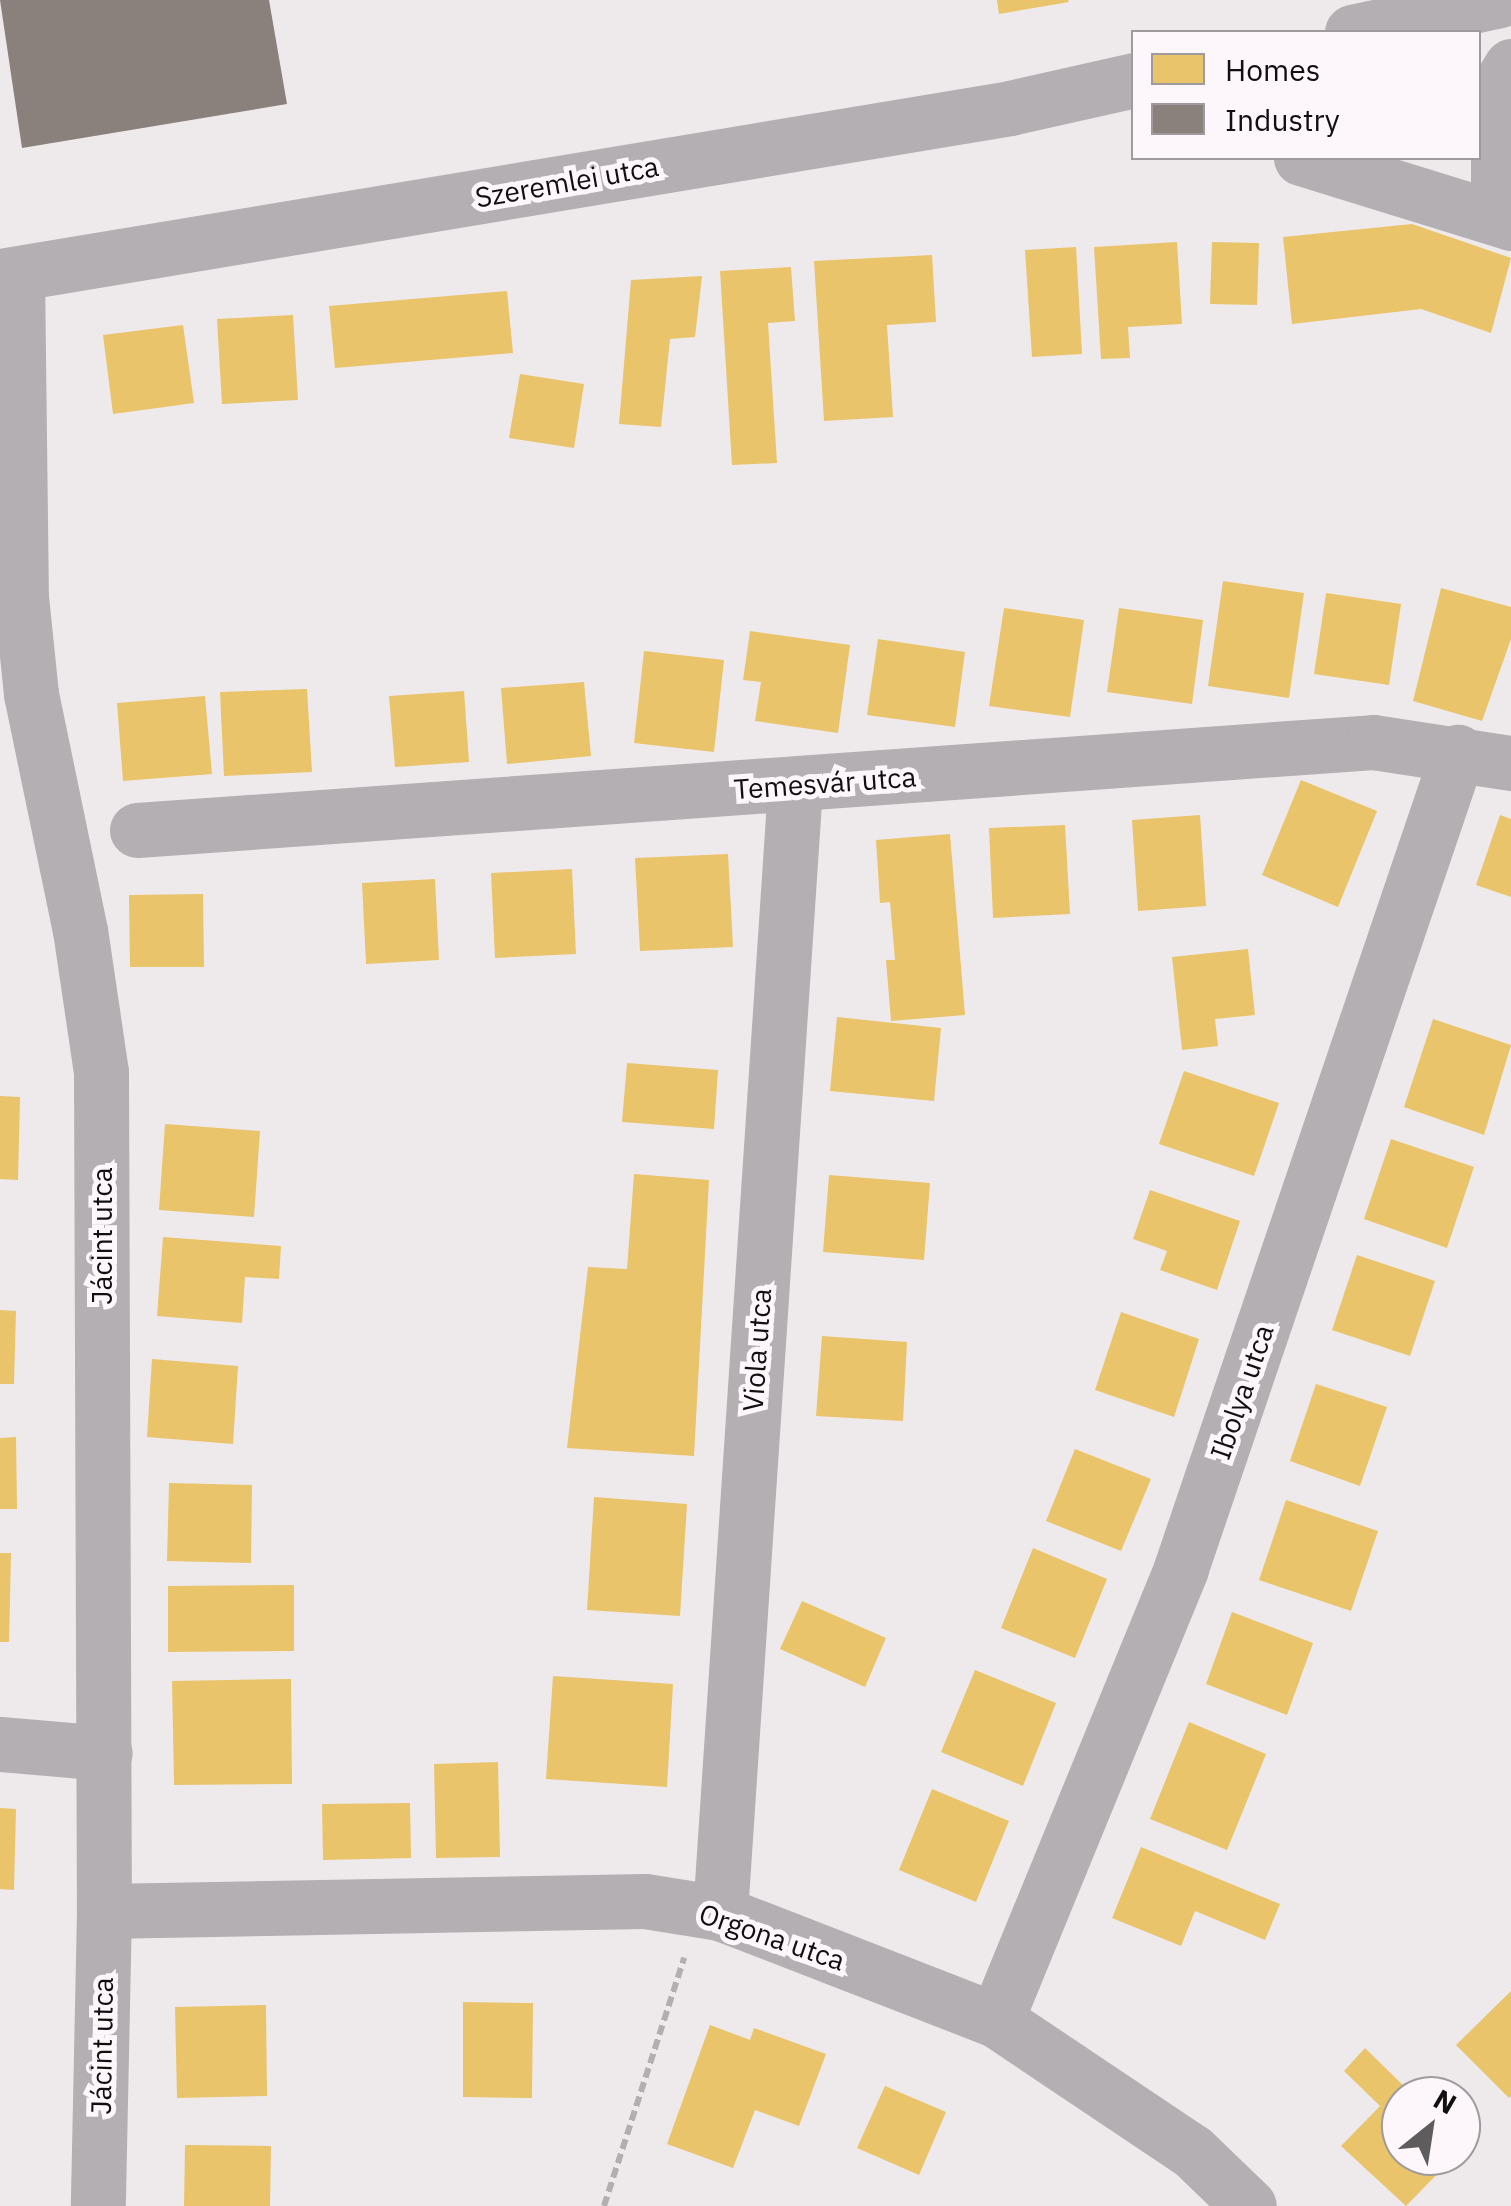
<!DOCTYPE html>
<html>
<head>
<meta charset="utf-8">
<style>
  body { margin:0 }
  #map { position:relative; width:1511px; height:2206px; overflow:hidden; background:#eeeaec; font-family:"IBM Plex Sans",sans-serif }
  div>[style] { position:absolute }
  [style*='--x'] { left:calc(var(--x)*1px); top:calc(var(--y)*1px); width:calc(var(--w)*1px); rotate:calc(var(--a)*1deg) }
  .homes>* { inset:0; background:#e9c46a }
  .industry>* { inset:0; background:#8a817c }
  .path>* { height:6px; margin-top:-3px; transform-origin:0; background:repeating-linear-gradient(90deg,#b2aeb1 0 10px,transparent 0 15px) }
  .street>* { height:55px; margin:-27.5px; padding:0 27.5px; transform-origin:27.5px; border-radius:27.5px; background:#b4afb2 }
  span { translate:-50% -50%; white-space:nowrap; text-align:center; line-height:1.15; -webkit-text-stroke:10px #fdf6fa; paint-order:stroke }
  .street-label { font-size:28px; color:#120f11 }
  .legend { position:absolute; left:1131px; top:30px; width:350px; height:130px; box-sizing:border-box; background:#fdf6fa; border:2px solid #9f9a9d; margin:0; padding:12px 18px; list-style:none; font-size:30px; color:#120f11 }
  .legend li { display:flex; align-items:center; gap:20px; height:50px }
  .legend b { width:50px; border:2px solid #9f9a9d }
  .north { position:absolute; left:1381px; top:2076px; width:100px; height:100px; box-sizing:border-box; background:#fdf6fa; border:2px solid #9f9a9d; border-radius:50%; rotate:30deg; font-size:28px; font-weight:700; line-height:40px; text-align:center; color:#120f11 }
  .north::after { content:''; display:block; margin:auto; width:35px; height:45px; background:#5f5c5e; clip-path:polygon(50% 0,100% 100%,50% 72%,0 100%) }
</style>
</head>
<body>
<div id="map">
  <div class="homes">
    <div style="clip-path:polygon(997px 0,1068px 0,1069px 2px,999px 14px)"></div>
    <div style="clip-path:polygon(1412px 224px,1511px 258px,1491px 333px,1421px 309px,1292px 324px,1283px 237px)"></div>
    <div style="clip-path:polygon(1177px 242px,1182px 324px,1128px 327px,1130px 358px,1101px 359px,1094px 247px)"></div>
    <div style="clip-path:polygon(1212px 242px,1259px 243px,1257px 305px,1210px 304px)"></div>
    <div style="clip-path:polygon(1076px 247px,1082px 354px,1032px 357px,1025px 250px)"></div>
    <div style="clip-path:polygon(932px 255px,936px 322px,887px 325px,893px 417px,824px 421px,814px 261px)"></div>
    <div style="clip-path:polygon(791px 267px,795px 321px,768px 323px,777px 463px,732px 465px,720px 271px)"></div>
    <div style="clip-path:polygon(702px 276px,695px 337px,670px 339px,661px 427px,619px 424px,631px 280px)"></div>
    <div style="clip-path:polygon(507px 291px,513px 353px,335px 368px,329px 306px)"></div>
    <div style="clip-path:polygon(293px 315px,298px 400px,222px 404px,217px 319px)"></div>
    <div style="clip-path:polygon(183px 325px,194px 403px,113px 414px,103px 335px)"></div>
    <div style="clip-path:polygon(520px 374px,584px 384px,574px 448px,509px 438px)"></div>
    <div style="clip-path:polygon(1223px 581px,1304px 593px,1289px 698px,1208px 686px)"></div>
    <div style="clip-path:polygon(1441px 588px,1511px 607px,1511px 639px,1482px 721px,1413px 701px)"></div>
    <div style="clip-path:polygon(1326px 593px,1401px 604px,1389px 685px,1314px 674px)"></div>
    <div style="clip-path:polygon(1004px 608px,1084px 620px,1070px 717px,989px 706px)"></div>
    <div style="clip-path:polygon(1119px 608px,1203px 620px,1192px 704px,1107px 692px)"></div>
    <div style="clip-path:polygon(750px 631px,850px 645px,838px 733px,755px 721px,761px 682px,743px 680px)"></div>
    <div style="clip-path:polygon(878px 639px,965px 652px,955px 727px,867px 715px)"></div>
    <div style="clip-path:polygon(644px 651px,724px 660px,714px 752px,634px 743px)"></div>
    <div style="clip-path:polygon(584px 682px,591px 756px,507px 764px,501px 688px)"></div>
    <div style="clip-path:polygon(307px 689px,312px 772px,224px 776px,220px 692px)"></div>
    <div style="clip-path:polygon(464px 691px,469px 762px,395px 767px,389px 696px)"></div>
    <div style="clip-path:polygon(205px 696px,212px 774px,123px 781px,117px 703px)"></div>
    <div style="clip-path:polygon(1301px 780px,1377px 811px,1338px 907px,1262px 875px)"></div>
    <div style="clip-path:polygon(1200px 815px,1206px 906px,1138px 911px,1132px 820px)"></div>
    <div style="clip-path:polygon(1500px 815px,1511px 819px,1511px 897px,1476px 885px)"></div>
    <div style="clip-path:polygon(1065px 825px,1070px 914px,993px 918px,989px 828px)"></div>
    <div style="clip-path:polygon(950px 834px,965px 1015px,891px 1021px,886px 960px,895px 960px,890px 902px,880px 903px,876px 840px)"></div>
    <div style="clip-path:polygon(728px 854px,733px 947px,640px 951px,635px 858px)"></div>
    <div style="clip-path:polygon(572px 869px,576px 954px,495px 958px,491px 873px)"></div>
    <div style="clip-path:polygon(435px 879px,439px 960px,366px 964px,362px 883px)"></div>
    <div style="clip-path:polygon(203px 894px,204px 967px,130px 967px,129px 895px)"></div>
    <div style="clip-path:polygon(1248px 949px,1255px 1015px,1215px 1019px,1218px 1046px,1182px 1050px,1172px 957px)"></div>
    <div style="clip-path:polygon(837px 1017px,941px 1028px,934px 1101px,830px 1091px)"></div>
    <div style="clip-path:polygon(1433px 1019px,1511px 1045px,1484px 1135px,1404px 1107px)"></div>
    <div style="clip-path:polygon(627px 1063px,718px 1070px,714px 1129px,622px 1122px)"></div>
    <div style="clip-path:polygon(1184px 1071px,1279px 1103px,1254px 1176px,1159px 1144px)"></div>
    <div style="clip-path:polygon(0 1096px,20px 1097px,18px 1180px,0 1179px)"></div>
    <div style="clip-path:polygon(165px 1124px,260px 1131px,254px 1217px,159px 1210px)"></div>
    <div style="clip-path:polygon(1391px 1139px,1474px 1167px,1447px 1248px,1364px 1219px)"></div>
    <div style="clip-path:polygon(634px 1174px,709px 1180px,694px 1456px,567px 1448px,588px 1267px,627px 1269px)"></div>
    <div style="clip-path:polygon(829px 1175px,930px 1183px,924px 1260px,823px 1252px)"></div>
    <div style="clip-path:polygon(1150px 1190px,1240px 1221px,1217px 1290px,1160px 1270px,1167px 1251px,1133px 1239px)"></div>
    <div style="clip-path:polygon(163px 1237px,281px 1246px,279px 1279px,245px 1277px,242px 1323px,157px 1316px)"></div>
    <div style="clip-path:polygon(1357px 1255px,1435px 1281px,1410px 1356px,1332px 1330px)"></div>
    <div style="clip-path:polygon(0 1310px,16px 1311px,14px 1384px,0 1384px)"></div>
    <div style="clip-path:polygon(1121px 1312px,1199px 1339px,1174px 1417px,1095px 1390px)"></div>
    <div style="clip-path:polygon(822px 1336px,907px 1342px,903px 1421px,816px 1416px)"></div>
    <div style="clip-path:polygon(152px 1359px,238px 1366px,233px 1444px,147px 1437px)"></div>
    <div style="clip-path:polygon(1316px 1384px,1387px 1407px,1360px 1486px,1290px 1461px)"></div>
    <div style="clip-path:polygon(16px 1437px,17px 1509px,0 1509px,0 1438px)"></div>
    <div style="clip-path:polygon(1075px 1449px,1151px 1479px,1121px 1551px,1046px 1521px)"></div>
    <div style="clip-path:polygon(169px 1483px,252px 1485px,251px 1563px,167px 1561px)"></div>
    <div style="clip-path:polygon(594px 1497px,687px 1504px,680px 1616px,587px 1610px)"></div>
    <div style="clip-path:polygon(1286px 1500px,1378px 1531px,1351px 1611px,1259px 1580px)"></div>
    <div style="clip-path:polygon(1033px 1548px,1107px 1579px,1075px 1658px,1001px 1628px)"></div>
    <div style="clip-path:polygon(0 1553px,11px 1553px,9px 1642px,0 1642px)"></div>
    <div style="clip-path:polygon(294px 1585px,294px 1651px,168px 1652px,168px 1586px)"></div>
    <div style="clip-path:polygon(802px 1601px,886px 1638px,865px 1687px,780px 1649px)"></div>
    <div style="clip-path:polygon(1232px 1612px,1313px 1643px,1287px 1715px,1206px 1684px)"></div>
    <div style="clip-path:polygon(975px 1670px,1056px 1703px,1023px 1786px,941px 1752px)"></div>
    <div style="clip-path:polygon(553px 1676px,673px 1684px,667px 1787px,546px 1779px)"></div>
    <div style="clip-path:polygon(291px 1679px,292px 1784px,174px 1785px,172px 1681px)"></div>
    <div style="clip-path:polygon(1189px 1722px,1266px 1754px,1227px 1850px,1150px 1819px)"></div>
    <div style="clip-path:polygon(498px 1762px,500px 1857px,436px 1858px,434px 1764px)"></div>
    <div style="clip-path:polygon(932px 1789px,1009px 1821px,976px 1902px,899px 1870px)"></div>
    <div style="clip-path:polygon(410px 1803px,411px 1858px,323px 1860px,322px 1804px)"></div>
    <div style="clip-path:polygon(0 1808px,16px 1809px,14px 1890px,0 1889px)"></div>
    <div style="clip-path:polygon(1141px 1847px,1280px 1904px,1265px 1940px,1195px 1911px,1181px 1946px,1112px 1918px)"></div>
    <div style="clip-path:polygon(1511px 1991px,1511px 2096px,1509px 2098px,1456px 2045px)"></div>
    <div style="clip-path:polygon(463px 2002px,533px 2003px,532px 2098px,463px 2097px)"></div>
    <div style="clip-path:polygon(266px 2005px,267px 2096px,177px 2098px,175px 2007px)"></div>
    <div style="clip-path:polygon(710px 2025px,750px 2040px,754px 2028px,826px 2054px,799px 2126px,755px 2110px,733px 2168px,667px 2144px)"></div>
    <div style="clip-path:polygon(1365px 2048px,1414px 2096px,1401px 2096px,1401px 2156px,1455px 2156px,1406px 2206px,1341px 2146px,1380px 2106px,1344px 2071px)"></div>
    <div style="clip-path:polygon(885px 2086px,946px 2112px,919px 2175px,857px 2148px)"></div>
    <div style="clip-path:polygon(185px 2145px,271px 2146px,270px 2206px,184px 2206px)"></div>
  </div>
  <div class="industry">
    <div style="clip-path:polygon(0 0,269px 0,287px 104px,22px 148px)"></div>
  </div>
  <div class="path">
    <div style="--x:604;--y:2206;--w:261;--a:-72.1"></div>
  </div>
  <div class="street">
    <div style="--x:1352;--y:32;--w:151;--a:-12.2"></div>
    <div style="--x:1511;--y:66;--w:26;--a:121"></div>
    <div style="--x:1498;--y:88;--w:90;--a:90"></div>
    <div style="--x:1498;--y:178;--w:31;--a:65"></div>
    <div style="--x:1301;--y:158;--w:220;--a:17.2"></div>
    <div style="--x:17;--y:274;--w:323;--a:89.3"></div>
    <div style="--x:21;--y:597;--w:98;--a:84.1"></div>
    <div style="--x:31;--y:694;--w:241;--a:78.3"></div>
    <div style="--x:80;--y:930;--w:144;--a:81.6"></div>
    <div style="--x:101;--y:1072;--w:839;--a:89.8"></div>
    <div style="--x:104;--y:1911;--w:295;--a:91.2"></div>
    <div style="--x:0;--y:276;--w:1024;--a:-9.44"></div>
    <div style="--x:1010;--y:108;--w:127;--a:-12.7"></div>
    <div style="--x:137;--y:830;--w:1239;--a:-4.07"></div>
    <div style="--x:1373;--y:742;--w:140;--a:8.7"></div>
    <div style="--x:0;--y:1744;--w:105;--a:4.9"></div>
    <div style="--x:104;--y:1911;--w:541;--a:-1.06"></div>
    <div style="--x:645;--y:1901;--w:76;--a:9.1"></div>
    <div style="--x:720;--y:1913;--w:296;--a:21.2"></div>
    <div style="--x:996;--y:2020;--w:236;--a:33.8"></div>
    <div style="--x:1192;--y:2151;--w:79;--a:44"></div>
    <div style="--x:720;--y:1913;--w:1129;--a:-86.19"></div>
    <div style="--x:996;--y:2020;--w:488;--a:-67.7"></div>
    <div style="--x:1181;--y:1568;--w:862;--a:-71.25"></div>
  </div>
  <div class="street-label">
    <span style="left:567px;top:182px;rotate:-10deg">Szeremlei utca</span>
    <span style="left:825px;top:783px;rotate:-4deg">Temesvár utca</span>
    <span style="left:102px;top:1236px;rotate:-90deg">Jácint utca</span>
    <span style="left:757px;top:1350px;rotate:-86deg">Viola utca</span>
    <span style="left:1242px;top:1392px;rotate:-71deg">Ibolya utca</span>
    <span style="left:772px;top:1937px;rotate:19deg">Orgona utca</span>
    <span style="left:102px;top:2046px;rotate:-89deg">Jácint utca</span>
  </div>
  <ul class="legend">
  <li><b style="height:28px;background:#e9c46a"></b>Homes</li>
  <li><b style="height:28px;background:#8a817c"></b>Industry</li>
  </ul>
  <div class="north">N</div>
</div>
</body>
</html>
